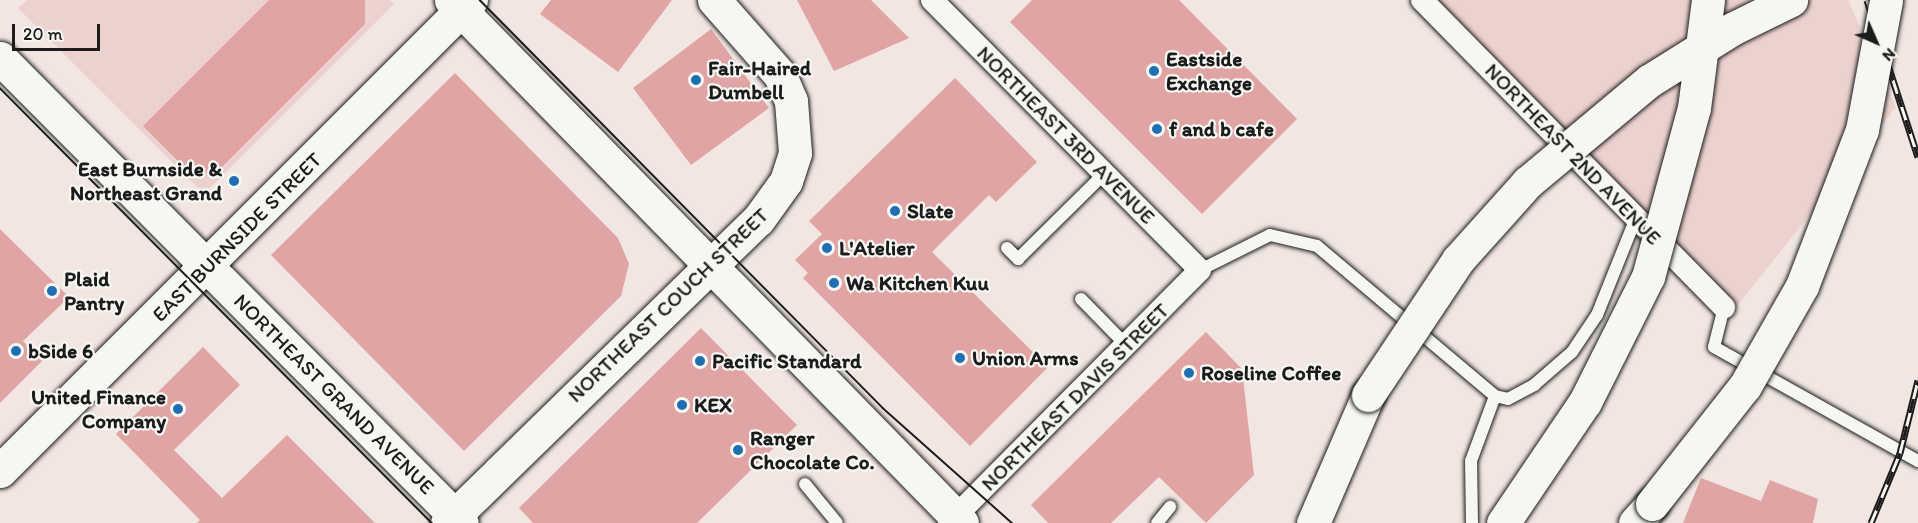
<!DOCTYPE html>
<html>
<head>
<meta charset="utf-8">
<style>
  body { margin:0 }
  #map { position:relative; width:1918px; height:523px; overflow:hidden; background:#f1e6e2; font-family:Itim,sans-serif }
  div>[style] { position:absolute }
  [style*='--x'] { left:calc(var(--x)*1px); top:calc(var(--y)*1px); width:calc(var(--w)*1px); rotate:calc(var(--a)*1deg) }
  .built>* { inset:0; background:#ecd2cf }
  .building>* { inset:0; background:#dfa4a3 }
  .roads { filter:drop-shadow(0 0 2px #1c1c1c) drop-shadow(0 0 2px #1c1c1c) }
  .service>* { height:12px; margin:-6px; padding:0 6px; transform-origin:6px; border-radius:6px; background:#f6f6f2 }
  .minor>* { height:22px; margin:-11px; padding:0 11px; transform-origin:11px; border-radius:11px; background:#f6f6f2 }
  .primary>* { height:33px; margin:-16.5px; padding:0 16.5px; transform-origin:16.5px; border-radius:16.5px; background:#f6f6f2 }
  .trunk>* { height:33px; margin:-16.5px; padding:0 16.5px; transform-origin:16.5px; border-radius:16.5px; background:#f6f6f2 }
  .motorway>* { height:33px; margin:-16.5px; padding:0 16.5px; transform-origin:16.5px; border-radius:16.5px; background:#f6f6f2 }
  .tram>* { height:1.5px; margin:-0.75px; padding:0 0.75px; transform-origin:0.75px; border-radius:0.75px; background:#1c1c1c }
  .rail>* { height:7px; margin-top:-3.5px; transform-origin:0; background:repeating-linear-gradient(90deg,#f6f6f2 0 14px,#1c1c1c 0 28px); box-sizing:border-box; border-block:2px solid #1c1c1c }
  .bridges { filter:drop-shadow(0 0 2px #1c1c1c) drop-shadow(0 0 2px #1c1c1c) }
  .motorway-bridge>* { height:33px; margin:-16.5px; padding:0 16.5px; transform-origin:16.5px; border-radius:16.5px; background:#f6f6f2 }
  .dots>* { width:16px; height:16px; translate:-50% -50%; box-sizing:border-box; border:3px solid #f6f6f2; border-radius:50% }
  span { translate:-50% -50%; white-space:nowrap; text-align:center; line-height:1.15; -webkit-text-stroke:4.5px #f6f6f2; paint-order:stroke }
  .poi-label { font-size:21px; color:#1c1c1c; font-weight:700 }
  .left { translate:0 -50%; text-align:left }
  .right { translate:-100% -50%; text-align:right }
  .street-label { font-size:21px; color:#1c1c1c }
  .north { position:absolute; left:1846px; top:12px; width:60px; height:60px; -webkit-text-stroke:4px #f6f6f2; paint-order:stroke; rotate:135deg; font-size:16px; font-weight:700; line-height:24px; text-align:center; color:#1c1c1c }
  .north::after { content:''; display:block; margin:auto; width:21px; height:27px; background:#1c1c1c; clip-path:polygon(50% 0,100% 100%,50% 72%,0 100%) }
  .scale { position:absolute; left:12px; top:24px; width:88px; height:27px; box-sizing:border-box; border:3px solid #1c1c1c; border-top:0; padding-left:8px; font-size:18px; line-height:21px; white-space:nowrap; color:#1c1c1c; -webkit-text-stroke:4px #f6f6f2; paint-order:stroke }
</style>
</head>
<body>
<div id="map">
  <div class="built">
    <div style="clip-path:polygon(27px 0,390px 0,394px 4px,204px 194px,18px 8px)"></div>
    <div style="clip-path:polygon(1431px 0,1848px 0,1896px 107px,1737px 306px)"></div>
  </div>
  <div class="building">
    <div style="clip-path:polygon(269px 0,365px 0,365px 24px,216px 173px,189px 172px,143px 126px)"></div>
    <div style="clip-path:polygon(551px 0,672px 0,618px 72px,540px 14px)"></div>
    <div style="clip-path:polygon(797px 0,871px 0,909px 38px,834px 71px)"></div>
    <div style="clip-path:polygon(1032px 0,1179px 0,1297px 119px,1202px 214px,1010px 22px)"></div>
    <div style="clip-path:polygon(711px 29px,769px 108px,691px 165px,633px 88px)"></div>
    <div style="clip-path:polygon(455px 73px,618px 238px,629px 264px,621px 296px,464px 451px,271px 255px)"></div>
    <div style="clip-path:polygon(955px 78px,1037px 162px,996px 202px,989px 195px,932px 252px,1048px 367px,970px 446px,803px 278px,808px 273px,795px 260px,822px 234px,809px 221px)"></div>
    <div style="clip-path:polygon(0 229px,69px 297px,23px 341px,42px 361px,0 403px)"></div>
    <div style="clip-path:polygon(701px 328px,797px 425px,697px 523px,533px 523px,519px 508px)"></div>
    <div style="clip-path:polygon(1206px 332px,1242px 369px,1254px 475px,1206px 523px,1159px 477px,1111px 523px,1048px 523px,1031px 505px)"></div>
    <div style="clip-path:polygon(203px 347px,240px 385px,174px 450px,222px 498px,287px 435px,375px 523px,197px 523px,200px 520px,116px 434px)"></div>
    <div style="clip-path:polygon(1701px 478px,1761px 501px,1770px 480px,1818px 499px,1813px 523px,1683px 523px)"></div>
  </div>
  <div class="roads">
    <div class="service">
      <div style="--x:1007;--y:248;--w:16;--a:45"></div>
      <div style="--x:1018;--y:259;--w:121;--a:-44.7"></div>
      <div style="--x:1200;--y:270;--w:78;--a:-26.6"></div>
      <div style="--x:1270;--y:235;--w:48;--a:13.2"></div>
      <div style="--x:1317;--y:246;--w:233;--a:40.1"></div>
      <div style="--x:1495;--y:396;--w:13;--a:13"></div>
      <div style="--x:1508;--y:399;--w:30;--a:-28"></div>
      <div style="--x:1534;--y:385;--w:50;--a:-41"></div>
      <div style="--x:1572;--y:352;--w:45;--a:-56"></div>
      <div style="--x:1597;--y:315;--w:105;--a:-68.1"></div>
      <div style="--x:1081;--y:299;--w:64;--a:45.6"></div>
      <div style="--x:1724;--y:307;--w:41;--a:104"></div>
      <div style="--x:1714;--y:347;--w:234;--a:29.2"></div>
      <div style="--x:805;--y:484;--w:50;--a:50.6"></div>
      <div style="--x:1157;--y:523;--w:21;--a:-51"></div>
      <div style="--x:1472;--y:523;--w:62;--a:-90.9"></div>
      <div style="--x:1471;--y:461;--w:69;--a:-69.7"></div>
    </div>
    <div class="minor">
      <div style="--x:932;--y:0;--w:380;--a:45.2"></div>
      <div style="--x:1200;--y:270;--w:356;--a:134.8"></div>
      <div style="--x:1422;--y:0;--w:431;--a:45.5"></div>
    </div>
    <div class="primary">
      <div style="--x:451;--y:0;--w:731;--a:45.66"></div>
      <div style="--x:0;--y:471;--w:666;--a:-45"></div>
      <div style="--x:447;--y:523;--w:434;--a:-44.3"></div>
      <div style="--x:758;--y:220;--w:48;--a:-54.3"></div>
      <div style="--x:786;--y:181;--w:29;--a:-72"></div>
      <div style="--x:795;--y:153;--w:52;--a:-94.4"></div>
      <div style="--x:791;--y:101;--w:28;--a:-113"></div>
      <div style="--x:780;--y:75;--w:100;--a:-131.3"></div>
    </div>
    <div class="trunk">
      <div style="--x:0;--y:58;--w:655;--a:45.19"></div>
    </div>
    <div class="motorway">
      <div style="--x:1313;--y:523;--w:139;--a:-66.7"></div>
      <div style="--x:1635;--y:523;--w:25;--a:-48"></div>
    </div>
  </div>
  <div class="tram">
    <div style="--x:480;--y:0;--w:573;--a:45.35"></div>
    <div style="--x:883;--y:408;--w:173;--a:41.7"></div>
    <div style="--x:0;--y:88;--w:613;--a:45.2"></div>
  </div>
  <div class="rail">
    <div style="--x:1867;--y:0;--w:165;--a:72"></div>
    <div style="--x:1871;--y:523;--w:76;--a:-67.5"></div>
    <div style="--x:1900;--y:453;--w:75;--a:-76.1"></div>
  </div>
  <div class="bridges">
    <div class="motorway-bridge">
      <div style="--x:1368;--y:395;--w:162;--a:-56.3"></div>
      <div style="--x:1458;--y:260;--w:105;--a:-48.1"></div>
      <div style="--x:1528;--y:182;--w:158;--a:-39.9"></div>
      <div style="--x:1649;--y:81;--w:98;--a:-32.1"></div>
      <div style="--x:1732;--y:29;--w:66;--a:-26.2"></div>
      <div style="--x:1652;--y:504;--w:150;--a:-51.8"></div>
      <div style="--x:1745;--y:386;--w:115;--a:-60.3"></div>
      <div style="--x:1802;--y:286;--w:167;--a:-69"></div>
      <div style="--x:1862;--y:130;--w:132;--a:-79.5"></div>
      <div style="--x:1503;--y:523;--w:146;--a:-55.9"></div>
      <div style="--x:1585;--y:402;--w:140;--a:-63.3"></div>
      <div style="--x:1648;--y:277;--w:175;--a:-74.8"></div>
      <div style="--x:1694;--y:108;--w:109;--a:-82.6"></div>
    </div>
  </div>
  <div class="dots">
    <div style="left:1154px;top:71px;background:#1f6fb2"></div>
    <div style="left:696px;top:80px;background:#1f6fb2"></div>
    <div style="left:1157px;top:129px;background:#1f6fb2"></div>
    <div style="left:234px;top:181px;background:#1f6fb2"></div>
    <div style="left:895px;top:211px;background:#1f6fb2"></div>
    <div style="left:827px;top:248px;background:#1f6fb2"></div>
    <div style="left:834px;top:283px;background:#1f6fb2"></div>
    <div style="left:52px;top:291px;background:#1f6fb2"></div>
    <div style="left:16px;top:351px;background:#1f6fb2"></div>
    <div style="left:960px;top:358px;background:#1f6fb2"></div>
    <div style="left:700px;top:361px;background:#1f6fb2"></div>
    <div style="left:1189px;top:373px;background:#1f6fb2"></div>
    <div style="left:682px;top:405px;background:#1f6fb2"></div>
    <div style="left:178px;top:409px;background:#1f6fb2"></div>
    <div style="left:738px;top:450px;background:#1f6fb2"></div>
  </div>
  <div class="poi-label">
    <span class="left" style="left:1166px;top:71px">Eastside<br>Exchange</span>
    <span class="left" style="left:708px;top:80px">Fair-Haired<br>Dumbell</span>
    <span class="left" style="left:1169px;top:129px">f and b cafe</span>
    <span class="right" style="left:222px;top:181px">East Burnside &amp;<br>Northeast Grand</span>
    <span class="left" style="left:907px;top:211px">Slate</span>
    <span class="left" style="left:839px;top:248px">L'Atelier</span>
    <span class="left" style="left:64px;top:291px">Plaid<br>Pantry</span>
    <span class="left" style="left:846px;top:283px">Wa Kitchen Kuu</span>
    <span class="left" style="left:28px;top:351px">bSide 6</span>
    <span class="left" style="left:972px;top:358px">Union Arms</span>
    <span class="left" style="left:712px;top:361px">Pacific Standard</span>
    <span class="left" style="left:1201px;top:373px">Roseline Coffee</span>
    <span class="right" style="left:166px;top:409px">United Finance<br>Company</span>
    <span class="left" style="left:694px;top:405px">KEX</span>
    <span class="left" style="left:750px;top:450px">Ranger<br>Chocolate Co.</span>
  </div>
  <div class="street-label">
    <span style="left:1066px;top:135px;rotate:45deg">NORTHEAST 3RD AVENUE</span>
    <span style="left:1573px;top:154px;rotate:46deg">NORTHEAST 2ND AVENUE</span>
    <span style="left:237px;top:237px;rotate:-45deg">EAST BURNSIDE STREET</span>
    <span style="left:668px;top:305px;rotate:-44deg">NORTHEAST COUCH STREET</span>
    <span style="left:334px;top:394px;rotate:45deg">NORTHEAST GRAND AVENUE</span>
    <span style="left:1075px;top:397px;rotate:-45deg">NORTHEAST DAVIS STREET</span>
  </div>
  <div class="north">N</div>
  <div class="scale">20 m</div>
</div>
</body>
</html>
